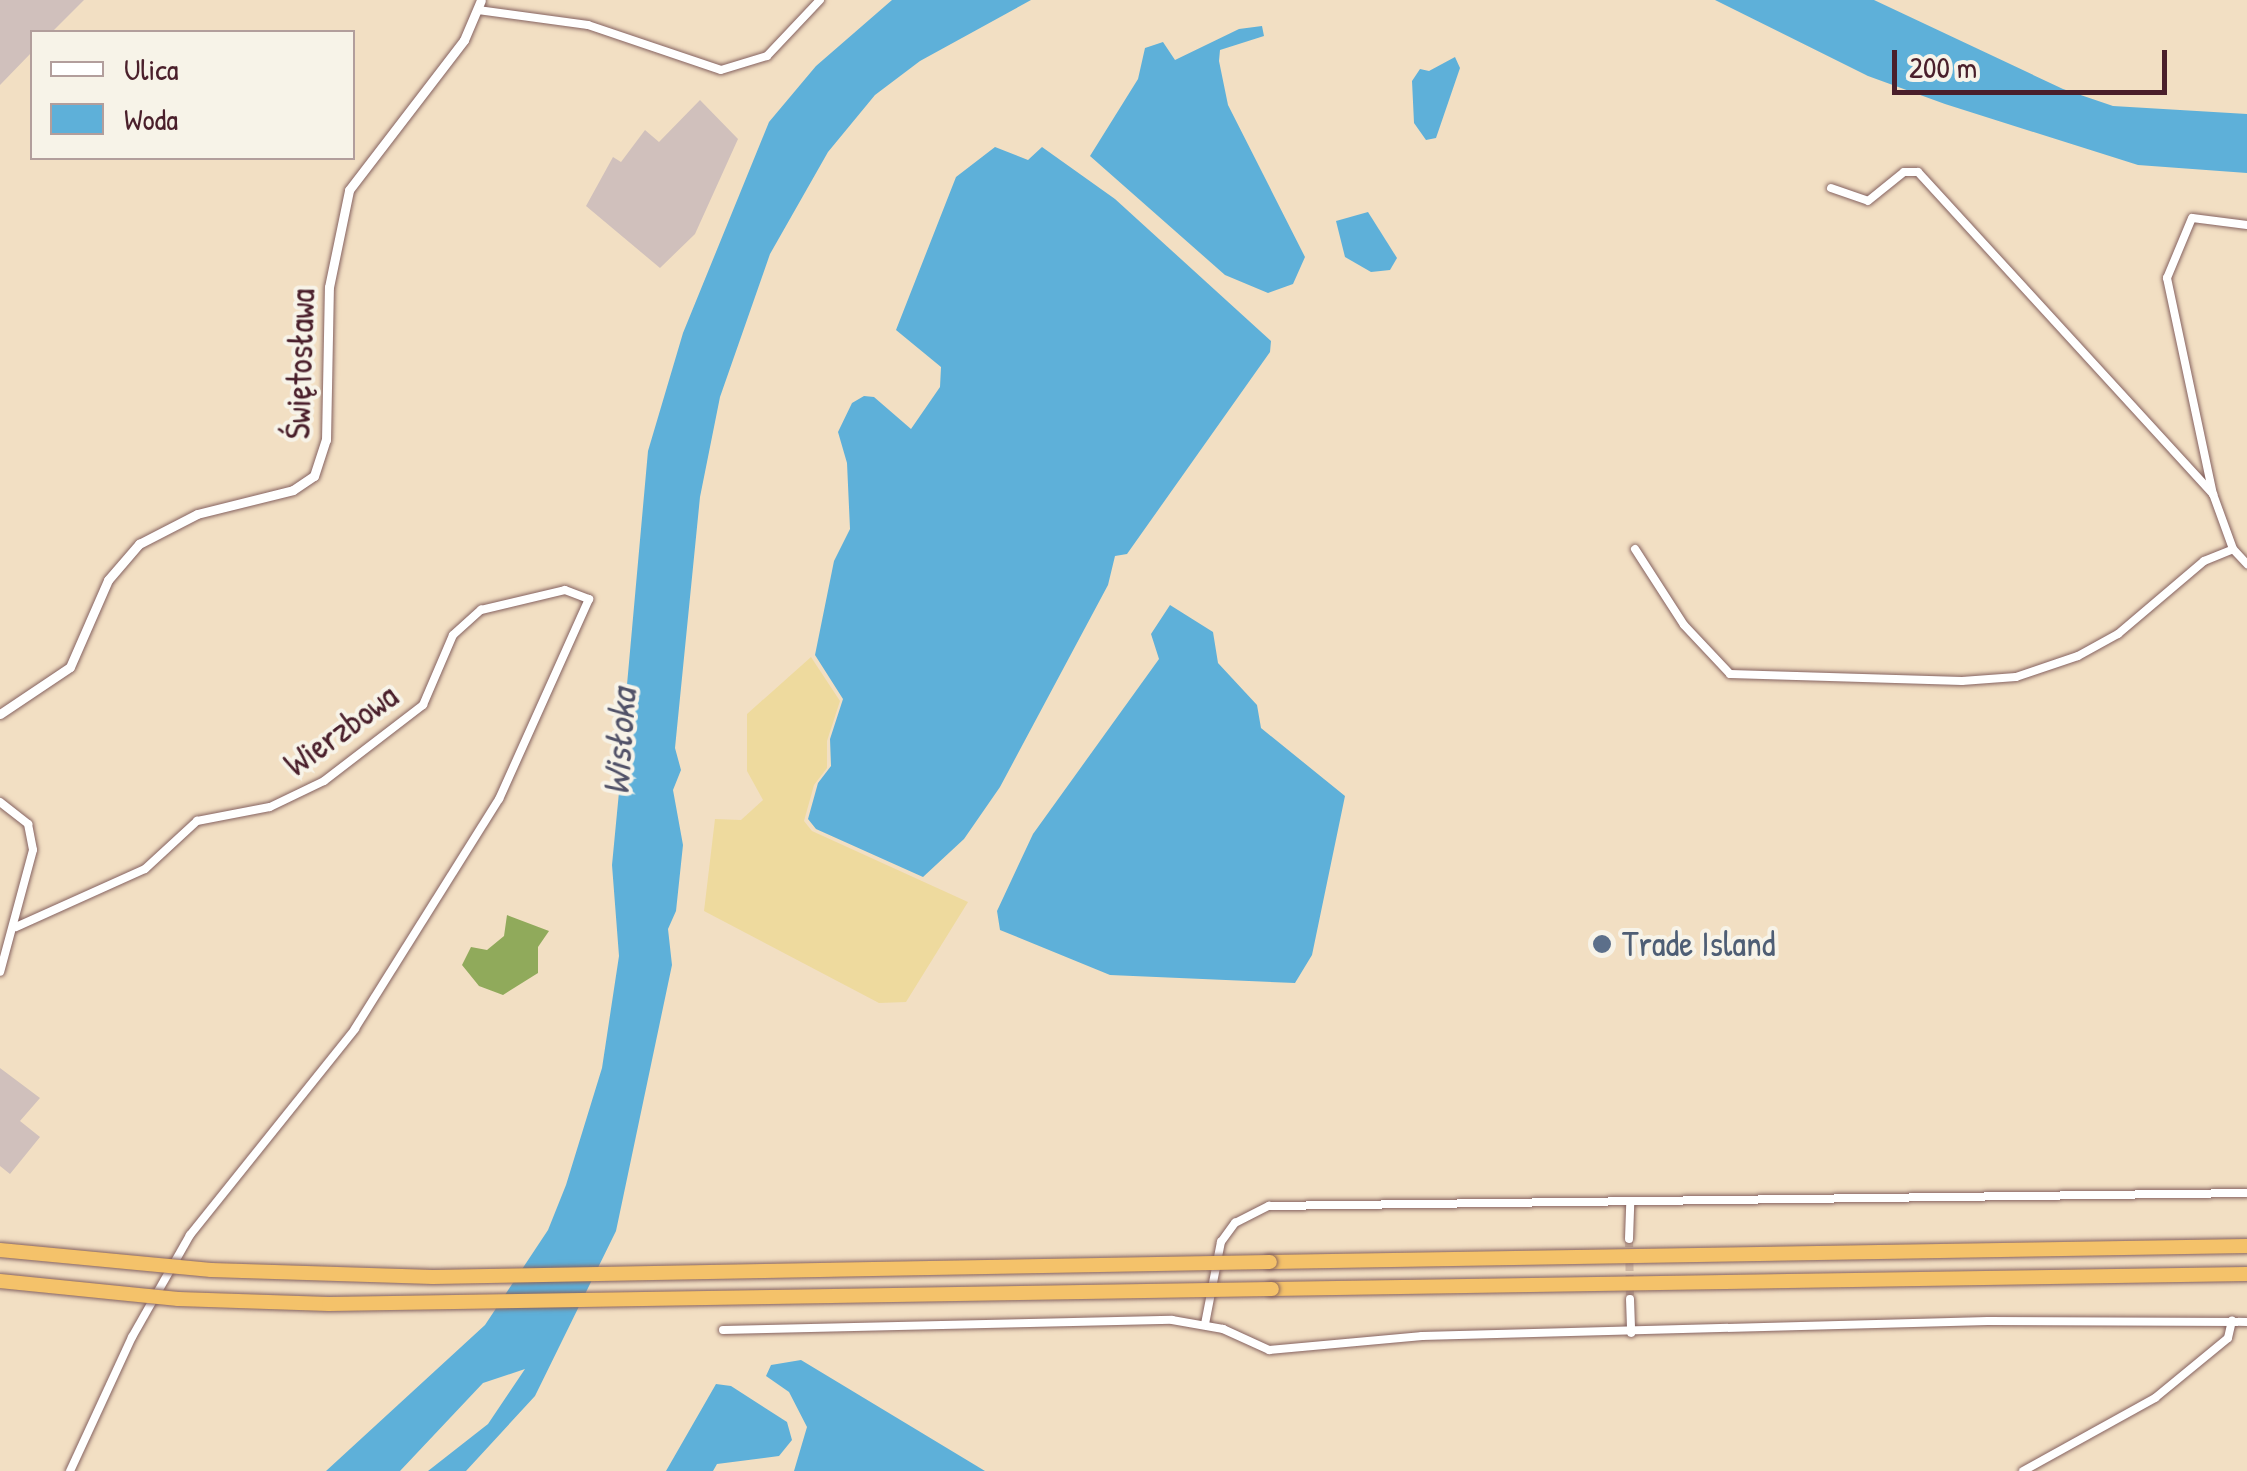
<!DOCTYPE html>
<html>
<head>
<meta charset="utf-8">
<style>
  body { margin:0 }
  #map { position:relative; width:2247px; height:1471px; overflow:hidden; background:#f2dfc3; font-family:"Patrick Hand",sans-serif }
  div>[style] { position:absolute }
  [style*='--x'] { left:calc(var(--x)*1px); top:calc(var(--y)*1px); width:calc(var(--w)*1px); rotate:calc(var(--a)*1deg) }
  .industrial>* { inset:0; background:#d0c0bc }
  .forest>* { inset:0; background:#90aa5b }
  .sand>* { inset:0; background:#eeda9e }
  .water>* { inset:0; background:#5eb0d9 }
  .minor-tunnel>* { height:8px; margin-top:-4px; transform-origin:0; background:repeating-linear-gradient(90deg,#d0b9a5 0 8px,transparent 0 12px) }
  .roads { filter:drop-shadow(0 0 2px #856260) drop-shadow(0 0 2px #856260) }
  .minor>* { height:8px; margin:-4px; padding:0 4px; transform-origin:4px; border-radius:4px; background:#fff }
  .tertiary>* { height:9px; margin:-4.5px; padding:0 4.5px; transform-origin:4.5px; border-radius:4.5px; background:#fff }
  .motorway>* { height:14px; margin:-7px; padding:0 7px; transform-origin:7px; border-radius:7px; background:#f4c26a }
  .bridges { filter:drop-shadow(0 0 2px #856260) drop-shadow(0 0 2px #856260) }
  .motorway-bridge>* { height:14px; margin:-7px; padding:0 7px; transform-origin:7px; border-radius:7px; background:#f4c26a }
  .dots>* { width:28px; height:28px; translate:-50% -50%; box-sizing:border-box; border:5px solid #f7f3e8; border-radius:50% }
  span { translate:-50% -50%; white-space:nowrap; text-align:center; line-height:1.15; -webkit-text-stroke:8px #f7f3e8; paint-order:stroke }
  .street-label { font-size:35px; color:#4a1f2b }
  .service-label { font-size:35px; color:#4e5e75 }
  .left { translate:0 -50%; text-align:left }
  .water-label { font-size:38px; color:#515268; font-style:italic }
  .legend { position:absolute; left:30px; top:30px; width:325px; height:130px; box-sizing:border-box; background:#f7f3e8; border:2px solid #b29e9c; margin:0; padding:12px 18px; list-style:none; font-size:30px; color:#4a1f2b }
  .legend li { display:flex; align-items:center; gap:20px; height:50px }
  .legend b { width:50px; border:2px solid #b29e9c }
  .scale { position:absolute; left:1892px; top:50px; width:275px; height:45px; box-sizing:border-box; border:5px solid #4a1f2b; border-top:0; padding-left:12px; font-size:30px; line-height:35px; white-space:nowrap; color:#4a1f2b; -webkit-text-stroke:8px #f7f3e8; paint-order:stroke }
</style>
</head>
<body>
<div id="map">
  <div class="industrial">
    <div style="clip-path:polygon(0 0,84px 0,52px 32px,32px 32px,32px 52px,0 85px)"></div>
    <div style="clip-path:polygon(700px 100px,738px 139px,695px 234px,660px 268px,586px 206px,613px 157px,621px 162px,645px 130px,659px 142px)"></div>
    <div style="clip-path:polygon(0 1068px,40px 1098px,20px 1121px,40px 1137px,10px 1174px,0 1166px)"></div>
  </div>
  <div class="forest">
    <div style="clip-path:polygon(507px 915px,549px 931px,538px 947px,538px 973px,503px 995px,479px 986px,462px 965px,471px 947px,487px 950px,504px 936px)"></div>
  </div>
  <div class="sand">
    <div style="clip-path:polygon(811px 657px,840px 701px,827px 741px,827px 768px,814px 785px,804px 821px,812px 831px,968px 902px,906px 1002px,879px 1003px,704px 911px,715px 819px,741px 820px,763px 800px,747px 771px,747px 714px)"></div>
  </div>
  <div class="water">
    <div style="clip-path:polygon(892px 0,1031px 0,920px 61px,875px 95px,828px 152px,770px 254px,720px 397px,700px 497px,675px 748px,681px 770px,673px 790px,683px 845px,676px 911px,668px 929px,672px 965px,616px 1231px,535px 1396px,466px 1471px,428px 1471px,488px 1424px,525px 1369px,483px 1383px,400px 1471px,326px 1471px,485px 1325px,548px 1230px,566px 1185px,602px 1068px,619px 956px,612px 865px,619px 792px,630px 770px,624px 718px,648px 451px,683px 333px,769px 122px,816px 66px)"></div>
    <div style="clip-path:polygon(1715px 0,1874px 0,2063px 89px,2113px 106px,2247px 114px,2247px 173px,2138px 165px,1945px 104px,1868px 76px)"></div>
    <div style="clip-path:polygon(1262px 26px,1264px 36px,1220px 50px,1219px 61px,1228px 105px,1305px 257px,1293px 284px,1268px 293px,1225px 275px,1090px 156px,1138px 79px,1145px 48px,1163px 42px,1175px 60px,1239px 29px)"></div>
    <div style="clip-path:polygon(1455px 57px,1460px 68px,1436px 138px,1426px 140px,1414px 123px,1412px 81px,1420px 69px,1429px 71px)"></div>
    <div style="clip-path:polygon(995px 147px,1028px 160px,1042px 147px,1115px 199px,1271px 341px,1270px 352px,1127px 554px,1115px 556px,1108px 585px,1000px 787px,964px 839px,923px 877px,816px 829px,808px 819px,818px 783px,831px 766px,830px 739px,843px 699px,815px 655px,834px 561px,850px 529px,847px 463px,838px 432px,852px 403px,864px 396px,874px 397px,911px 429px,940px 387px,941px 367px,896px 330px,956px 177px)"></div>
    <div style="clip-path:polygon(1368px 212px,1397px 258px,1390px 270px,1371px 272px,1345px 257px,1336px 221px)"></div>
    <div style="clip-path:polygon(1170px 605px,1213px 632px,1218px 663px,1257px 705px,1261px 728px,1345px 796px,1312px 955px,1295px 983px,1110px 975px,1000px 930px,997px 911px,1033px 834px,1159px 659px,1151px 634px)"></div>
    <div style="clip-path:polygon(801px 1360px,985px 1471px,794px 1471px,807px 1427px,789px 1392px,766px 1376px,771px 1365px)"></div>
    <div style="clip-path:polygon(716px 1384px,731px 1386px,787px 1422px,792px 1440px,779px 1456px,717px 1464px,713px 1471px,666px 1471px)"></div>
  </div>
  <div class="minor-tunnel">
    <div style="--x:1629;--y:1239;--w:60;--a:89"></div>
  </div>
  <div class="roads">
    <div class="minor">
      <div style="--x:478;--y:10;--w:111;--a:7.8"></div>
      <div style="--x:588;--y:25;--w:140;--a:18.7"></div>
      <div style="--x:721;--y:70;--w:48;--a:-16.9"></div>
      <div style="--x:767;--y:56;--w:77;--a:-46.6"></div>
      <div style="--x:1831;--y:188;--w:39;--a:19"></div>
      <div style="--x:1868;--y:201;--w:46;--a:-38.9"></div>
      <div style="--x:1904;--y:172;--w:14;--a:0"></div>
      <div style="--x:1918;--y:172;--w:437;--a:47.5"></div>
      <div style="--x:2247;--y:225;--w:55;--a:-172.7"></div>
      <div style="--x:2192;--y:218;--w:65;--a:112.6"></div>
      <div style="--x:2167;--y:278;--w:221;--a:78"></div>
      <div style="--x:2213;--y:494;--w:59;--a:70"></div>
      <div style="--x:2233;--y:549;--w:21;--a:47"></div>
      <div style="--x:1635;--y:549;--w:90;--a:57.2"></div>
      <div style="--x:1684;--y:625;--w:67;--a:46.8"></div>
      <div style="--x:1730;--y:674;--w:232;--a:1.7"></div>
      <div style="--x:1962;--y:681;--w:54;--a:-4.2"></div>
      <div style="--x:2016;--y:677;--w:65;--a:-18.7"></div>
      <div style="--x:2078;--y:656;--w:46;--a:-28.8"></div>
      <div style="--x:2118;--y:634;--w:113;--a:-40.3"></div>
      <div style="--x:2204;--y:561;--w:31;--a:-22"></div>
      <div style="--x:0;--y:802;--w:36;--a:38"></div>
      <div style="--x:28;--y:824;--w:26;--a:79"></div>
      <div style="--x:33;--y:850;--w:126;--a:105.1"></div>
      <div style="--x:16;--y:927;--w:141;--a:-24.2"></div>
      <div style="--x:145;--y:869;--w:71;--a:-42.7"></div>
      <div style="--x:197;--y:821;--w:74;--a:-10.9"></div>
      <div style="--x:270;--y:807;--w:60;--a:-25.7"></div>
      <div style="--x:324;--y:781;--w:125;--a:-37.5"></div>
      <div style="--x:423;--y:705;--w:76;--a:-66.8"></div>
      <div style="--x:453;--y:635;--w:38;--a:-42"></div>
      <div style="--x:481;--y:610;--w:86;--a:-13.4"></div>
      <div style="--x:565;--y:590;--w:26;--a:21"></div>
      <div style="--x:589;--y:599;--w:219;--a:114.2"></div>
      <div style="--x:499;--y:799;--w:271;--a:122.1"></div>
      <div style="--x:355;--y:1029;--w:264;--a:128.7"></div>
      <div style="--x:190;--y:1235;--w:117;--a:119.6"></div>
      <div style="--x:132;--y:1337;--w:148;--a:114.8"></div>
      <div style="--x:1629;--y:1239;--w:35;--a:-88"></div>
      <div style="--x:1630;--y:1299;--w:34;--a:88"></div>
      <div style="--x:1205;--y:1324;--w:84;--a:-79"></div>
      <div style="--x:1221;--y:1242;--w:24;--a:-54"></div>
      <div style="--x:1235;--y:1223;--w:38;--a:-27"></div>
      <div style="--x:1269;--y:1206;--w:978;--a:-0.76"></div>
      <div style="--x:723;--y:1330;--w:449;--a:-1.3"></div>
      <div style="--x:1172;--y:1320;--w:52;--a:10"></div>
      <div style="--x:1223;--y:1329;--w:51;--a:24.5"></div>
      <div style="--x:1269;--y:1350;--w:154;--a:-5.2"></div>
      <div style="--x:1422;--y:1336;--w:566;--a:-1.52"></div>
      <div style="--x:1988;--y:1321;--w:259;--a:0.2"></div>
      <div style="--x:2023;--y:1471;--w:151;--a:-28.9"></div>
      <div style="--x:2155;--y:1398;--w:94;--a:-39.4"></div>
      <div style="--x:2228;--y:1338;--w:18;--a:-77"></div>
    </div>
    <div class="tertiary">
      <div style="--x:0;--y:714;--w:84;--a:-33.9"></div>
      <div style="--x:70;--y:667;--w:95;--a:-66.4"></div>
      <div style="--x:108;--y:580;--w:48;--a:-49.3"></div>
      <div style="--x:139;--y:544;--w:65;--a:-27.3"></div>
      <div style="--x:197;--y:514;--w:99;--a:-14"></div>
      <div style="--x:293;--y:490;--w:25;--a:-34"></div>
      <div style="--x:314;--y:476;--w:38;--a:-72"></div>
      <div style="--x:326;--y:440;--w:153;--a:-88.9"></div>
      <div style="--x:329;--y:287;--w:99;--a:-78.3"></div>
      <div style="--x:349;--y:190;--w:189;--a:-52.5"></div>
      <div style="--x:464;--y:40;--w:43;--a:-67"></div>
    </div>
    <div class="motorway">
      <div style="--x:1270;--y:1262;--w:977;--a:-0.94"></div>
      <div style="--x:1272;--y:1289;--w:975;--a:-0.88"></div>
    </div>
  </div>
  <div class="bridges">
    <div class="motorway-bridge">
      <div style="--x:0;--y:1250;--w:212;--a:5.4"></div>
      <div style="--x:211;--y:1270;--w:222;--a:1.8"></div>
      <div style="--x:433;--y:1277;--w:837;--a:-1.03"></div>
      <div style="--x:0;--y:1281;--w:179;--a:5.8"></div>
      <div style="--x:178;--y:1299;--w:151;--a:1.9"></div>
      <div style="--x:329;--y:1304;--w:943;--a:-0.91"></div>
    </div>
  </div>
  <div class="dots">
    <div style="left:1602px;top:944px;background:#5c6f8a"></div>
  </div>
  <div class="street-label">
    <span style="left:300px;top:364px;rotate:-88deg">Świętosława</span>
    <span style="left:341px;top:730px;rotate:-36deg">Wierzbowa</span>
  </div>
  <div class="service-label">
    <span class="left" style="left:1622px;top:944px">Trade Island</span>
  </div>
  <div class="water-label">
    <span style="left:619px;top:742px;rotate:-86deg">Wisłoka</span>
  </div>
  <ul class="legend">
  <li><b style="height:12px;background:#fff"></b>Ulica</li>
  <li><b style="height:28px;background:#5eb0d9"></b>Woda</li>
  </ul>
  <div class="scale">200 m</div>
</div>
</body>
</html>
